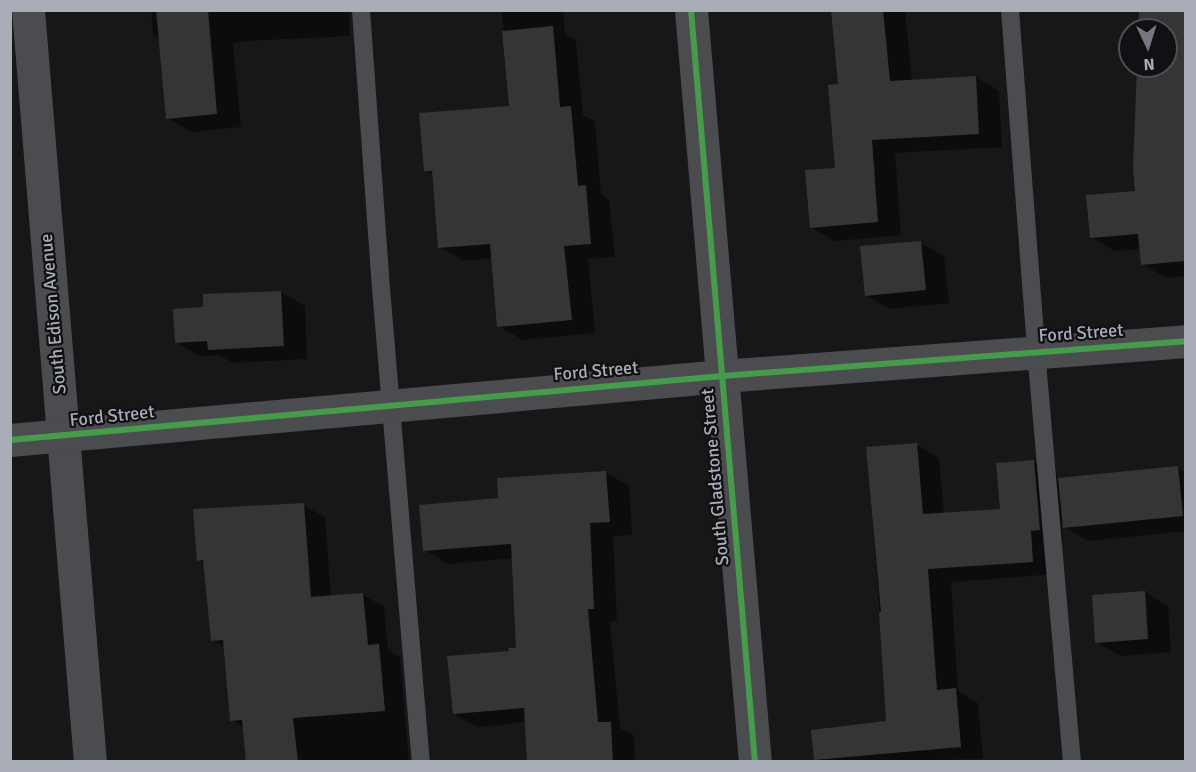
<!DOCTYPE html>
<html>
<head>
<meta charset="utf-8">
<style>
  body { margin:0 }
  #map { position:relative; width:1196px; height:772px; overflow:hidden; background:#171717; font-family:Signika,sans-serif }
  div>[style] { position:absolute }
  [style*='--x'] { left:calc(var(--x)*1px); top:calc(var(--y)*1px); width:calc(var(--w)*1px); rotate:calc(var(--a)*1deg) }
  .shadow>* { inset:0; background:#0007 }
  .building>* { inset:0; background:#353536 }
  .service>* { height:18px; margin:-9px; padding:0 9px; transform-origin:9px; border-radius:9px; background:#4b4c50 }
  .minor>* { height:33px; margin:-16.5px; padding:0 16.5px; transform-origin:16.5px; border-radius:16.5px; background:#4b4c50 }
  .tertiary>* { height:33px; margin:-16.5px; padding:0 16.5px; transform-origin:16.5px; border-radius:16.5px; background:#4b4c50 }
  .cycleway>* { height:6px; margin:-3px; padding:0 3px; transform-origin:3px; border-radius:3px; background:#469c4c }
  span { translate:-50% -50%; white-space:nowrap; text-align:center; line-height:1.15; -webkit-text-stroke:4.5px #111113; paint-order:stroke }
  .street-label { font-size:18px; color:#a8adb8 }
  .frame { position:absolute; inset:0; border:12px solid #a8adb8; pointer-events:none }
  .north { position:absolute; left:1118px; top:18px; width:60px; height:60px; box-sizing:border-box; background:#111113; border:2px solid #4d4f55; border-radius:50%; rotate:176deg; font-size:16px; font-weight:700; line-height:24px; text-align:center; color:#a8adb8 }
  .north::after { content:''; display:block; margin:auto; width:21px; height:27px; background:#757880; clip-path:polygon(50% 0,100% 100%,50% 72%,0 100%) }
</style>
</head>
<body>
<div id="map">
  <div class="shadow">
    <div style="clip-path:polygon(151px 10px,349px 10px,350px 36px,245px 41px,233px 44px,241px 127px,191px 132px,168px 118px,160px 39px,153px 35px)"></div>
    <div style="clip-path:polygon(498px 10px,563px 10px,565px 34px,576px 41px,583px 115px,595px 121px,601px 195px,609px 200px,615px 257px,588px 259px,595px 333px,523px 340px,499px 326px,493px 258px,463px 261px,440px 247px,434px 175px,426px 170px,510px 107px,502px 13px)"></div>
    <div style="clip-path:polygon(833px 10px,905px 10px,912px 81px,975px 77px,999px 91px,1002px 147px,895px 153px,901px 235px,835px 241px,811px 227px,837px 169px,839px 85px)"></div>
    <div style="clip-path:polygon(1139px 10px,1186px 10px,1186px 276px,1166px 278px,1142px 264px,1141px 249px,1115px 251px,1091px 237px,1137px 192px,1138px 66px,1166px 66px,1166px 30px,1136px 30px)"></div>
    <div style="clip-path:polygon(921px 243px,944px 256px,949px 303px,890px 309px,866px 295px)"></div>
    <div style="clip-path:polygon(281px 292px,305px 306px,307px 359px,233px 363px,219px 355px,200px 356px,176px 342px,205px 309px)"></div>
    <div style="clip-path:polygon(917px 445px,939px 458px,944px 514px,1002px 510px,1034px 461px,1057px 474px,1057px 479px,1178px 468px,1186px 473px,1186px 531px,1088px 541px,1061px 525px,1063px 542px,1053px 543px,1056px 574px,951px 582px,958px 691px,978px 703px,983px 759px,821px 762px,816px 759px,888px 722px,867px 449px)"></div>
    <div style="clip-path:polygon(606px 473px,629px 486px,632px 535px,613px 536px,617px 621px,610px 622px,620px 728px,634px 736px,635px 762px,528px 762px,526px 722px,477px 727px,454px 714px,510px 652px,518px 649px,514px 558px,448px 564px,425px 550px,500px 499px)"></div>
    <div style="clip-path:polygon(303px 505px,325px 517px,331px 597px,362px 594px,384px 607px,388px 650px,400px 657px,409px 762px,247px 762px,244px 728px,232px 720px,225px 647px,212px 640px,205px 564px,198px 560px)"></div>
    <div style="clip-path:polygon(1145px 592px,1168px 606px,1171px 652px,1121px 656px,1097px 642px)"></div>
  </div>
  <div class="building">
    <div style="clip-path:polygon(156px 10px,208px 10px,217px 114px,166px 119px)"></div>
    <div style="clip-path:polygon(831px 10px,883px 10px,890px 81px,976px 76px,979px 134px,872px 140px,878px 222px,810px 228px,805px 170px,835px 168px,828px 85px,838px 84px)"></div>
    <div style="clip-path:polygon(1139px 10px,1185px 10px,1185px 261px,1141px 265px,1138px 234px,1090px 238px,1086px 195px,1135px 191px,1133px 168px,1137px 66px,1166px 66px,1166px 30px,1138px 30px)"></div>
    <div style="clip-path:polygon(553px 26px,560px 107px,571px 106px,578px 186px,586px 185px,591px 244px,564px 246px,572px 320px,497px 327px,490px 244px,438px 248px,432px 171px,424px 171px,419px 113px,509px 106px,502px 31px)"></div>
    <div style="clip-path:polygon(921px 241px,926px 290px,865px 296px,860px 246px)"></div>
    <div style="clip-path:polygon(281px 291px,284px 346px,208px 350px,207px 341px,175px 343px,173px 309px,203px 307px,203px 294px)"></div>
    <div style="clip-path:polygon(917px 443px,923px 514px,1000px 509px,996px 463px,1034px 460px,1040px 530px,1031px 531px,1033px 562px,928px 569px,937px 690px,956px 688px,961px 747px,814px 760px,811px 730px,886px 721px,879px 612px,881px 612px,866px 447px)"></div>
    <div style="clip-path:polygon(1178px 466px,1183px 516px,1063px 528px,1058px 478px)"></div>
    <div style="clip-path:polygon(606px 471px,610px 522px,590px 523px,594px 609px,588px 609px,598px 722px,611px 722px,613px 762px,527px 762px,524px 708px,453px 714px,447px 656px,509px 651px,508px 648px,516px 648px,511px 544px,423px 551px,419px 505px,498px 498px,497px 478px)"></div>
    <div style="clip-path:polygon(304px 503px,311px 597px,363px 593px,368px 645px,379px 644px,385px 711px,293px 718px,298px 762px,246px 762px,242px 720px,230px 721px,223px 640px,211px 641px,203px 560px,197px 561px,193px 509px)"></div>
    <div style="clip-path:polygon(1145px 591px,1148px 639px,1095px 643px,1092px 595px)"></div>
  </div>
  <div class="service">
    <div style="--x:361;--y:10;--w:279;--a:85.9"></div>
    <div style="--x:381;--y:288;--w:476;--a:85.2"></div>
    <div style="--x:1010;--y:10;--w:342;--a:85.6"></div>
    <div style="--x:1036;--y:351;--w:413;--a:85"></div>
  </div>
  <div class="minor">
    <div style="--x:28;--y:10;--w:755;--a:85.29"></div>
    <div style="--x:691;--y:10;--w:755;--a:85.14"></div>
  </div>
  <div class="tertiary">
    <div style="--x:10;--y:440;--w:715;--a:-5.14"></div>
    <div style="--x:722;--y:376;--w:465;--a:-4.3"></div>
  </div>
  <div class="cycleway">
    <div style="--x:691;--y:10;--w:755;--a:85.14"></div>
    <div style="--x:10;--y:440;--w:715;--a:-5.14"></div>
    <div style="--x:722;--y:376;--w:465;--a:-4.3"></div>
  </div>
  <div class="street-label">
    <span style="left:53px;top:314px;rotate:-95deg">South Edison Avenue</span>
    <span style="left:1081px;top:333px;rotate:-4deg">Ford Street</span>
    <span style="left:596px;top:371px;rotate:-5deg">Ford Street</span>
    <span style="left:112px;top:416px;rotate:-6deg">Ford Street</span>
    <span style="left:715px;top:477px;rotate:-95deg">South Gladstone Street</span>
  </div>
  <div class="frame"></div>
  <div class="north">N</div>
</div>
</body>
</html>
